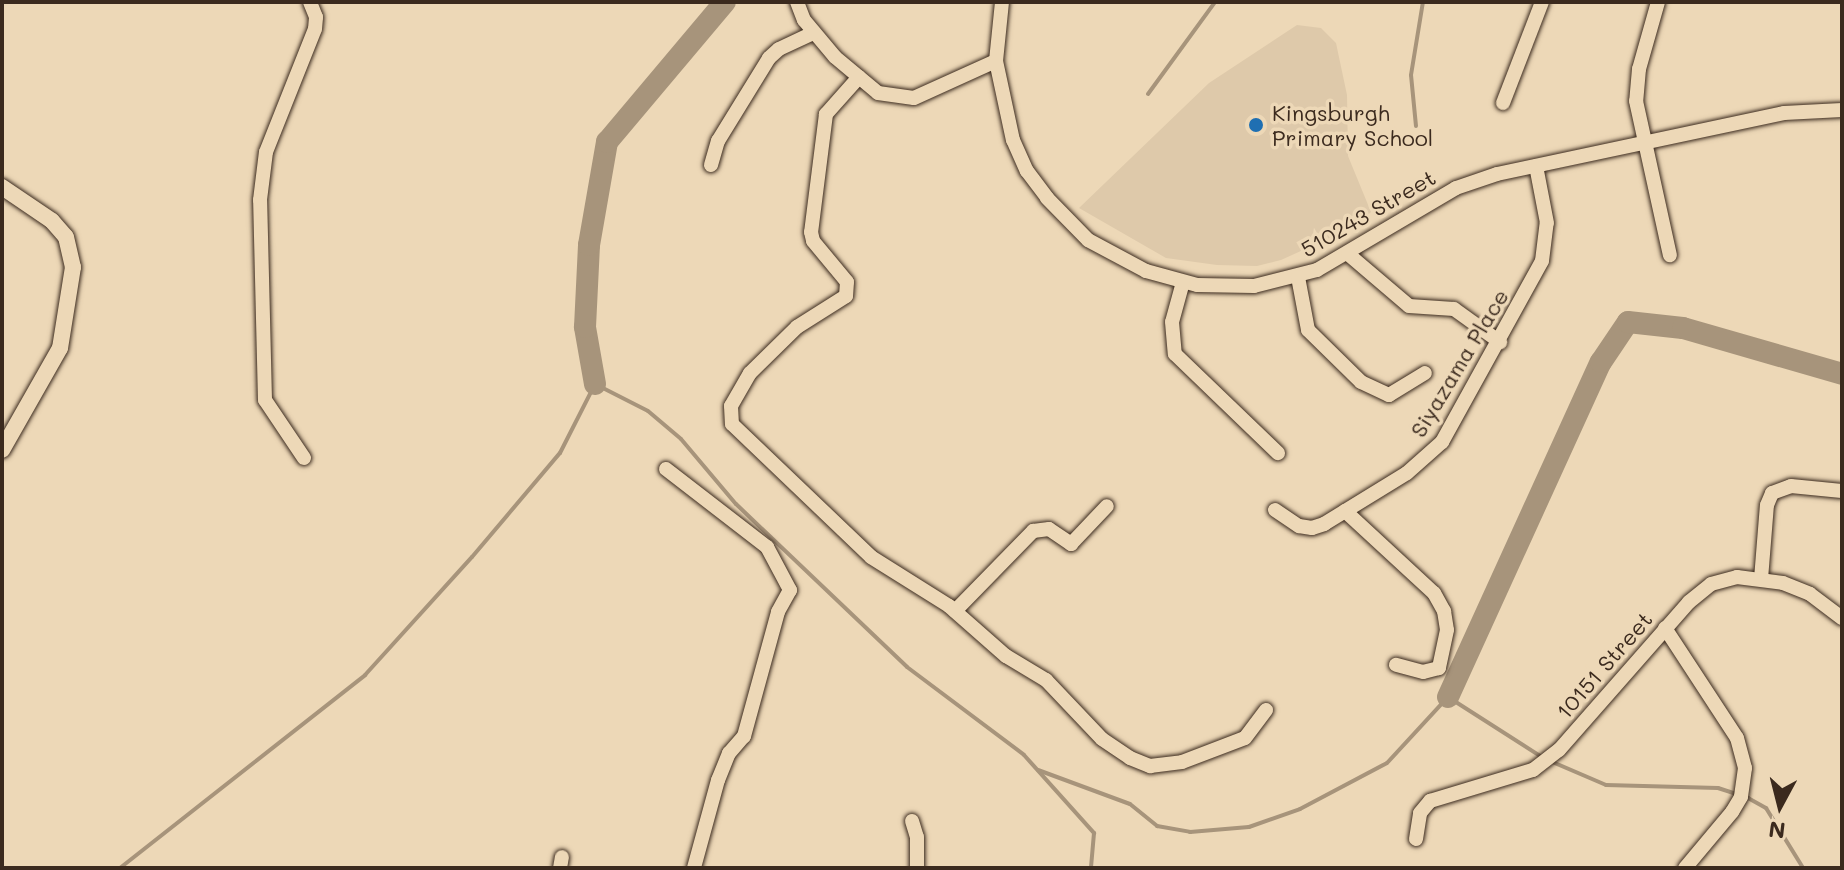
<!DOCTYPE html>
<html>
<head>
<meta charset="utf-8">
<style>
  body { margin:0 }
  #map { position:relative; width:1844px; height:870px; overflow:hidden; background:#edd8b7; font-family:Mali,sans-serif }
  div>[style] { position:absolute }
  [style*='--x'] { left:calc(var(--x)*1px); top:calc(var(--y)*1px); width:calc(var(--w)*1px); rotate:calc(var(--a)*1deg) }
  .built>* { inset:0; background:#dec9aa }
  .stream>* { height:4px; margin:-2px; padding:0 2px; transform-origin:2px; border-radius:2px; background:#a7947b }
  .river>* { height:22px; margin:-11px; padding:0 11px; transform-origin:11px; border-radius:11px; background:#a7947b }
  .roads { filter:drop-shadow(0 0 2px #3b2a1e) drop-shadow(0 0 2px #3b2a1e) }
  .minor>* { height:14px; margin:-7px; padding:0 7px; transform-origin:7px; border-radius:7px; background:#edd8b7 }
  .tertiary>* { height:16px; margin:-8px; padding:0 8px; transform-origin:8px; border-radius:8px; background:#edd8b7 }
  .dots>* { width:22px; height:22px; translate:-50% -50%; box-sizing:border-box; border:4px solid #edd8b7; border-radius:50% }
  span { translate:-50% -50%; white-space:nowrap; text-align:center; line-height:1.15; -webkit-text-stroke:7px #edd8b7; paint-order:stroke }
  .poi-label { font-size:22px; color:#3b2a1e }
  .left { translate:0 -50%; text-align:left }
  .street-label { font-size:22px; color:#3b2a1e }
  .frame { position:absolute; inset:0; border:4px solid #3b2a1e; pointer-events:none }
  .north { position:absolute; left:1740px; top:766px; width:80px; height:80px; -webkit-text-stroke:6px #edd8b7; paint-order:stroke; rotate:187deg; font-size:22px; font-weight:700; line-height:32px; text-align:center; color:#3b2a1e }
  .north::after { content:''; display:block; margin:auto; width:28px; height:36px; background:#3b2a1e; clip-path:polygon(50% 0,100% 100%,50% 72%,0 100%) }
</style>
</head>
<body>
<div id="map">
  <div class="built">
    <div style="clip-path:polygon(1297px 25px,1321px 28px,1336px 43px,1347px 95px,1348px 156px,1371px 212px,1356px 226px,1281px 260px,1257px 266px,1217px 265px,1166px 258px,1079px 208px,1209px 83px)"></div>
  </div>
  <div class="stream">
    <div style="--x:1148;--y:94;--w:114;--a:-53.9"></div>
    <div style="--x:1416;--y:126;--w:51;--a:-95.6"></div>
    <div style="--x:1411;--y:75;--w:74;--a:-80.7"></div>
    <div style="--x:1550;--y:761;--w:61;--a:23.2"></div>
    <div style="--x:1606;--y:785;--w:112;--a:1.5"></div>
    <div style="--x:1718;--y:788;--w:32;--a:18"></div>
    <div style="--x:1748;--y:798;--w:21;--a:29"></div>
    <div style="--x:1766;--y:808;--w:70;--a:58.3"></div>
    <div style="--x:1038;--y:770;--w:98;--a:20.3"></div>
    <div style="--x:1130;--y:804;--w:35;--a:39"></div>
    <div style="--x:1157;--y:826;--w:34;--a:10"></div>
    <div style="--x:1190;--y:832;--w:59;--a:-4.8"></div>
    <div style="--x:1249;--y:827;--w:54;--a:-19.4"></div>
    <div style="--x:1300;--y:809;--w:98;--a:-27.9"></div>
    <div style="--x:1387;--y:763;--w:90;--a:-47.3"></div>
    <div style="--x:1448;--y:697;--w:112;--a:32.6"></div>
    <div style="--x:120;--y:868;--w:312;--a:-38.2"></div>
    <div style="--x:365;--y:675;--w:159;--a:-47.8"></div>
    <div style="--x:472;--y:557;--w:136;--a:-49.8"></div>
    <div style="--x:560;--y:453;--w:77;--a:-63.1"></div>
    <div style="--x:595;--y:384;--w:59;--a:27"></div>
    <div style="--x:648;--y:411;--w:43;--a:40.3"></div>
    <div style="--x:681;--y:439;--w:85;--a:49.8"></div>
    <div style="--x:736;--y:504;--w:236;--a:43.6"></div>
    <div style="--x:907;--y:667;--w:146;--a:36.9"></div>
    <div style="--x:1024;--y:755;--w:105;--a:48.1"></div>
    <div style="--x:1094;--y:833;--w:35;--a:95"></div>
  </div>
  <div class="river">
    <div style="--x:595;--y:384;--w:58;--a:-100"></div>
    <div style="--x:585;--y:327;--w:82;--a:-87.2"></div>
    <div style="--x:589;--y:245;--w:105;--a:-80.1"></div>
    <div style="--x:607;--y:142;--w:183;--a:-49.9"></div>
    <div style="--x:1448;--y:697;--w:368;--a:-65.5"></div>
    <div style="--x:1601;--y:362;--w:48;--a:-56"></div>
    <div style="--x:1628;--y:322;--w:55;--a:6.2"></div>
    <div style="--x:1683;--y:328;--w:166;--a:16.1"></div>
  </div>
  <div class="roads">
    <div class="minor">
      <div style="--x:797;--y:2;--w:19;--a:69"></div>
      <div style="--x:804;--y:20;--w:48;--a:50"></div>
      <div style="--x:835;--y:57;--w:56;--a:39.9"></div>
      <div style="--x:878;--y:93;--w:36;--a:8"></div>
      <div style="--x:914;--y:98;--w:90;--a:-24.3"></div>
      <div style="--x:1002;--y:2;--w:59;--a:95.8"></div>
      <div style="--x:996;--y:61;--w:81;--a:77.9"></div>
      <div style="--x:1013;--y:140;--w:34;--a:66"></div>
      <div style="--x:1027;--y:171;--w:34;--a:53"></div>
      <div style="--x:1047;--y:198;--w:59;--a:45.7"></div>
      <div style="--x:1088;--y:240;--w:66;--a:28.1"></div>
      <div style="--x:1146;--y:271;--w:53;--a:15.4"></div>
      <div style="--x:1197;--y:285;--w:57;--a:1"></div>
      <div style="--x:1254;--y:286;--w:65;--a:-14.3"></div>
      <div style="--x:1317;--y:270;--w:161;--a:-30.5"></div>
      <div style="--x:1456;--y:188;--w:43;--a:-18.9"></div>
      <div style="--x:1497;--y:174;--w:293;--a:-12"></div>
      <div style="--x:1784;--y:113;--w:58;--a:-3"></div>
      <div style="--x:1658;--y:2;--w:70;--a:105.8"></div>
      <div style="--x:1639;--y:69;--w:32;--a:95"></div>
      <div style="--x:1636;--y:101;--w:158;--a:77.6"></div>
      <div style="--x:859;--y:77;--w:50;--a:131.7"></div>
      <div style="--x:826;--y:114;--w:119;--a:97.2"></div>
      <div style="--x:811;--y:232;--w:9;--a:77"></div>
      <div style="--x:813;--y:241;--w:53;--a:50.3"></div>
      <div style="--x:847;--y:282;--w:14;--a:94"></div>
      <div style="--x:846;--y:296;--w:58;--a:147.7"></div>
      <div style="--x:797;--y:327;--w:66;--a:135.6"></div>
      <div style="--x:750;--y:373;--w:38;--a:120"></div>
      <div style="--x:731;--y:406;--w:18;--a:87"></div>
      <div style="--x:732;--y:424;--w:192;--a:43.7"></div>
      <div style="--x:871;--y:557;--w:92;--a:32.1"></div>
      <div style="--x:949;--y:606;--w:76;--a:41.3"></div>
      <div style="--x:1006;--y:656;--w:47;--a:31"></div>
      <div style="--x:1046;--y:680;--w:81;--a:46.5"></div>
      <div style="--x:1102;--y:739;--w:34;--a:34"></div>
      <div style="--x:1130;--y:758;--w:22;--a:22"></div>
      <div style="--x:1150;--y:766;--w:32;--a:-7"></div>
      <div style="--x:1182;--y:762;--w:67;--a:-20.9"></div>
      <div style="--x:1245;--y:738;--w:35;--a:-53"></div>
      <div style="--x:1503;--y:103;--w:108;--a:-68.9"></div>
      <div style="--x:711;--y:165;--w:25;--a:-74"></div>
      <div style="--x:718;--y:141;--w:97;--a:-58.4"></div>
      <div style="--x:769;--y:58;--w:13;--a:-42"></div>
      <div style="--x:779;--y:49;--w:38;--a:-25"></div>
      <div style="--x:1348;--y:254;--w:80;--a:40.4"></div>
      <div style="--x:1409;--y:306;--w:45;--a:3.8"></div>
      <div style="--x:1454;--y:309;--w:57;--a:35.7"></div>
      <div style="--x:1298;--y:277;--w:54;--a:79.3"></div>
      <div style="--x:1308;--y:330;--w:74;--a:44.5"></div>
      <div style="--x:1361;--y:382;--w:31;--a:25"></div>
      <div style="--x:1389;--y:395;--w:42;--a:-31.4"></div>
      <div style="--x:1183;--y:282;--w:41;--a:105.4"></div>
      <div style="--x:1172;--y:322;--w:32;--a:85"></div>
      <div style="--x:1175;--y:354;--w:143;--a:43.9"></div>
      <div style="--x:304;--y:458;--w:70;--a:-123.9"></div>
      <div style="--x:265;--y:400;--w:200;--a:-91.4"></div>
      <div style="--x:260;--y:200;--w:48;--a:-82.9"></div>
      <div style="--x:266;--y:152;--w:132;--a:-68.3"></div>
      <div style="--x:315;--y:29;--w:12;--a:-85"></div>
      <div style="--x:316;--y:17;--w:16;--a:-112"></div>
      <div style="--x:666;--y:469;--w:128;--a:37.7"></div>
      <div style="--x:767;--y:547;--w:49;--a:61.9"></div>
      <div style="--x:790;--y:590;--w:25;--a:119"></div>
      <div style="--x:778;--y:612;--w:129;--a:105.3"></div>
      <div style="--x:744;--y:736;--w:23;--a:131"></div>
      <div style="--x:729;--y:753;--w:29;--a:112"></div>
      <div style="--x:718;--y:780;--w:91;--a:105.3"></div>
      <div style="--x:1275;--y:510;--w:29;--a:34"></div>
      <div style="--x:1299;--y:526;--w:13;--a:9"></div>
      <div style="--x:1312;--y:528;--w:13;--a:-18"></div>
      <div style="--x:1324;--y:524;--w:97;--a:-31.6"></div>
      <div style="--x:1407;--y:473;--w:47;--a:-41.5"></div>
      <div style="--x:1442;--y:442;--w:207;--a:-61.1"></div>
      <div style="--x:1542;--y:261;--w:38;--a:-83"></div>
      <div style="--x:1547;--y:223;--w:58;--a:-100.9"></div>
      <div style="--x:1345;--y:511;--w:121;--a:42.7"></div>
      <div style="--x:1434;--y:593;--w:21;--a:61"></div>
      <div style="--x:1444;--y:611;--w:19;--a:81"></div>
      <div style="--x:1447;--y:630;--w:39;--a:102"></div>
      <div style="--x:1439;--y:668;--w:16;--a:166"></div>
      <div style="--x:1423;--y:672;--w:28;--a:-165"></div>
      <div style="--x:1761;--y:579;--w:74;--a:-85.4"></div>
      <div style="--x:1767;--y:505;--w:13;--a:-67"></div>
      <div style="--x:1772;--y:493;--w:20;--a:-20"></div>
      <div style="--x:1791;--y:486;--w:51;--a:5.6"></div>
      <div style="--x:955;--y:611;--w:112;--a:-45.7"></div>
      <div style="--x:1033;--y:531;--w:16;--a:-7"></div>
      <div style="--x:1049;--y:529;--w:27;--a:34"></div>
      <div style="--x:1071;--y:544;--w:52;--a:-46.5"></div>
      <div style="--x:1665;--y:628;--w:131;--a:56.8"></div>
      <div style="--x:1737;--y:738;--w:31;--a:75"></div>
      <div style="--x:1745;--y:768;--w:29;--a:98"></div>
      <div style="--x:1741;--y:797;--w:17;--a:121"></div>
      <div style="--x:1732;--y:812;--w:73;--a:130"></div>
      <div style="--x:912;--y:821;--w:17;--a:73"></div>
      <div style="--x:917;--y:837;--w:31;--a:90"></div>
      <div style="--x:1416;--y:839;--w:26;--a:-81"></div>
      <div style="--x:1420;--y:813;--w:16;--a:-50"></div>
      <div style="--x:1430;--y:801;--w:108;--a:-16.8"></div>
      <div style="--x:1533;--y:770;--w:33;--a:-38"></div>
      <div style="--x:1559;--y:750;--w:197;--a:-48.7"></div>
      <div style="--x:1689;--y:602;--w:28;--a:-39"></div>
      <div style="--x:1711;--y:584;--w:27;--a:-15"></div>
      <div style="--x:1737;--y:577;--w:46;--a:7.4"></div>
      <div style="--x:1783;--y:583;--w:29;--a:22"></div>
      <div style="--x:1810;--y:594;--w:40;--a:37"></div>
      <div style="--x:560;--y:868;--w:11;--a:-80"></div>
    </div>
    <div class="tertiary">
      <div style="--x:2;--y:187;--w:60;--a:34.2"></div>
      <div style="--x:52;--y:221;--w:21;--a:49"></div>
      <div style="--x:66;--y:237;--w:31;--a:77"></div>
      <div style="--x:73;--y:267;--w:82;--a:99.1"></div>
      <div style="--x:60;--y:348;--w:117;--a:119.6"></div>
    </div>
  </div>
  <div class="dots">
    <div style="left:1256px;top:125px;background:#1f6fb2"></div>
  </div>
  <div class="poi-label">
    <span class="left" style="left:1272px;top:125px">Kingsburgh<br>Primary School</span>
  </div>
  <div class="street-label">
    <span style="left:1368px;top:213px;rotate:-30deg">510243 Street</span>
    <span style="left:1459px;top:363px;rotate:-59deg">Siyazama Place</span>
    <span style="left:1604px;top:665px;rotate:-49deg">10151 Street</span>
  </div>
  <div class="frame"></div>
  <div class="north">N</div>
</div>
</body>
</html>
